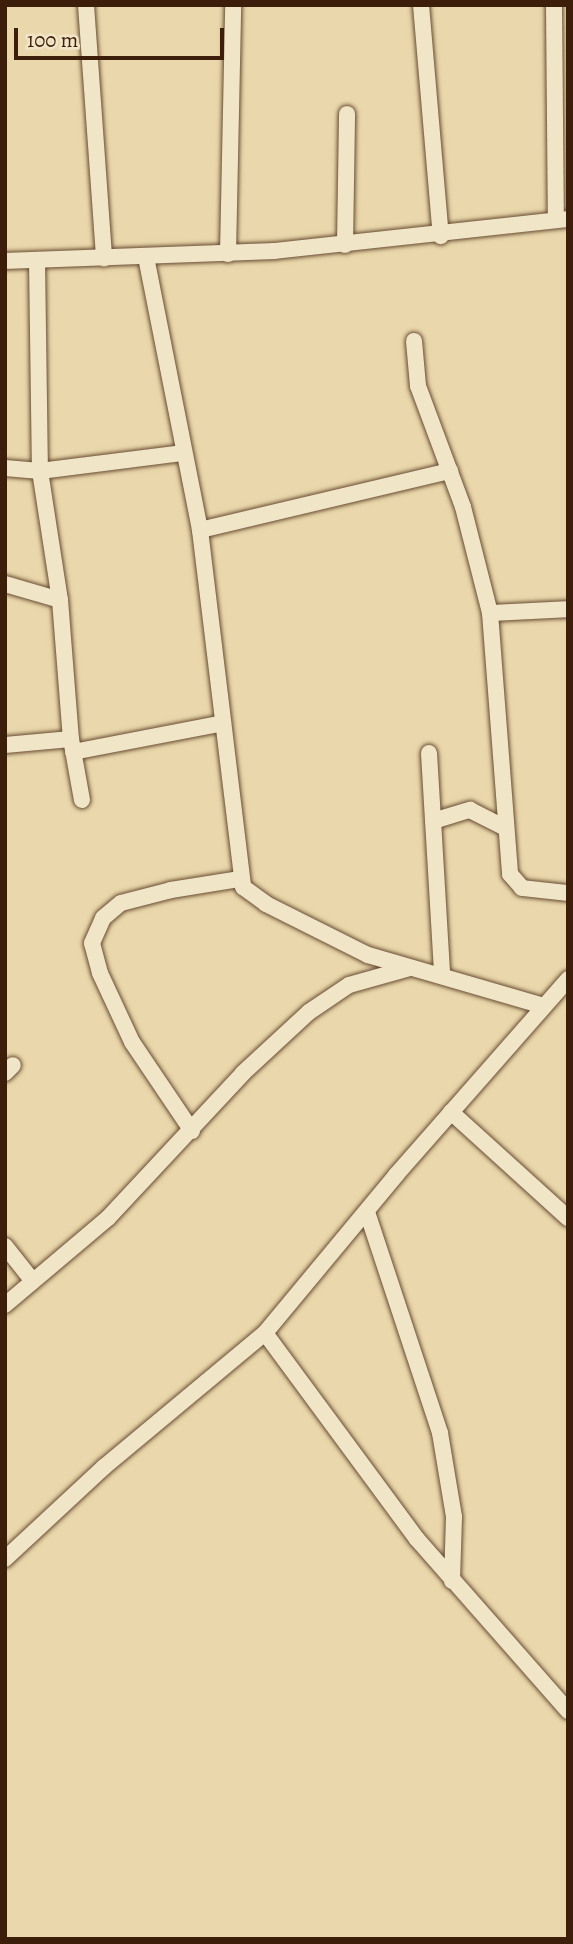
<!DOCTYPE html>
<html>
<head>
<meta charset="utf-8">
<style>
  body { margin:0 }
  #map { position:relative; width:573px; height:1944px; overflow:hidden; background:#ead7ab; font-family:Alegreya,serif }
  div>[style] { position:absolute }
  [style*='--x'] { left:calc(var(--x)*1px); top:calc(var(--y)*1px); width:calc(var(--w)*1px); rotate:calc(var(--a)*1deg) }
  .roads { filter:drop-shadow(0 0 2px #684c32) drop-shadow(0 0 2px #684c32) }
  .minor>* { height:16px; margin:-8px; padding:0 8px; transform-origin:8px; border-radius:8px; background:#f1e5c8 }
  span { translate:-50% -50%; white-space:nowrap; text-align:center; line-height:1.15; -webkit-text-stroke:5px #f1e5c8; paint-order:stroke }
  .frame { position:absolute; inset:0; border:7px solid #3d1e0a; pointer-events:none }
  .scale { position:absolute; left:14px; top:28px; width:210px; height:32px; box-sizing:border-box; border:4px solid #3d1e0a; border-top:0; padding-left:9px; font-size:21px; line-height:24px; white-space:nowrap; color:#3d1e0a; -webkit-text-stroke:5px #f1e5c8; paint-order:stroke }
</style>
</head>
<body>
<div id="map">
  <div class="roads">
    <div class="minor">
      <div style="--x:86;--y:5;--w:254;--a:85.9"></div>
      <div style="--x:421;--y:5;--w:232;--a:85.1"></div>
      <div style="--x:554;--y:5;--w:214;--a:89.5"></div>
      <div style="--x:345;--y:245;--w:131;--a:-89.1"></div>
      <div style="--x:228;--y:254;--w:249;--a:-88.8"></div>
      <div style="--x:146;--y:257;--w:278;--a:78.8"></div>
      <div style="--x:200;--y:530;--w:360;--a:83.1"></div>
      <div style="--x:243;--y:887;--w:29;--a:36"></div>
      <div style="--x:266;--y:904;--w:114;--a:26.6"></div>
      <div style="--x:368;--y:955;--w:183;--a:16.2"></div>
      <div style="--x:37;--y:260;--w:211;--a:89.2"></div>
      <div style="--x:40;--y:471;--w:131;--a:81.2"></div>
      <div style="--x:60;--y:600;--w:139;--a:85.5"></div>
      <div style="--x:71;--y:739;--w:62;--a:79.8"></div>
      <div style="--x:5;--y:261;--w:269;--a:-2.1"></div>
      <div style="--x:274;--y:251;--w:296;--a:-6.2"></div>
      <div style="--x:414;--y:341;--w:45;--a:84.9"></div>
      <div style="--x:418;--y:386;--w:129;--a:69.6"></div>
      <div style="--x:463;--y:507;--w:109;--a:75.7"></div>
      <div style="--x:490;--y:613;--w:262;--a:85.6"></div>
      <div style="--x:510;--y:874;--w:18;--a:49"></div>
      <div style="--x:522;--y:888;--w:46;--a:6.2"></div>
      <div style="--x:5;--y:468;--w:35;--a:5"></div>
      <div style="--x:40;--y:471;--w:143;--a:-7.2"></div>
      <div style="--x:200;--y:530;--w:257;--a:-13.3"></div>
      <div style="--x:5;--y:584;--w:57;--a:16.2"></div>
      <div style="--x:490;--y:613;--w:78;--a:-2.9"></div>
      <div style="--x:5;--y:745;--w:66;--a:-5.2"></div>
      <div style="--x:73;--y:752;--w:153;--a:-10.9"></div>
      <div style="--x:429;--y:753;--w:220;--a:86.6"></div>
      <div style="--x:433;--y:821;--w:39;--a:-17"></div>
      <div style="--x:470;--y:810;--w:39;--a:27"></div>
      <div style="--x:5;--y:1073;--w:11;--a:-45"></div>
      <div style="--x:451;--y:1112;--w:158;--a:42.2"></div>
      <div style="--x:192;--y:1131;--w:107;--a:-124"></div>
      <div style="--x:132;--y:1042;--w:76;--a:-114.9"></div>
      <div style="--x:100;--y:973;--w:31;--a:-105"></div>
      <div style="--x:92;--y:943;--w:27;--a:-66"></div>
      <div style="--x:103;--y:918;--w:23;--a:-40"></div>
      <div style="--x:121;--y:903;--w:52;--a:-14.6"></div>
      <div style="--x:171;--y:890;--w:70;--a:-9.1"></div>
      <div style="--x:367;--y:1212;--w:233;--a:71.7"></div>
      <div style="--x:440;--y:1433;--w:85;--a:80.5"></div>
      <div style="--x:454;--y:1517;--w:64;--a:91.8"></div>
      <div style="--x:5;--y:1246;--w:43;--a:51.5"></div>
      <div style="--x:5;--y:1305;--w:135;--a:-40.2"></div>
      <div style="--x:108;--y:1218;--w:198;--a:-47"></div>
      <div style="--x:243;--y:1073;--w:90;--a:-42.7"></div>
      <div style="--x:309;--y:1012;--w:48;--a:-34"></div>
      <div style="--x:349;--y:985;--w:63;--a:-15.6"></div>
      <div style="--x:265;--y:1333;--w:256;--a:53.6"></div>
      <div style="--x:417;--y:1539;--w:229;--a:48.7"></div>
      <div style="--x:5;--y:1559;--w:135;--a:-42.9"></div>
      <div style="--x:104;--y:1467;--w:209;--a:-39.8"></div>
      <div style="--x:265;--y:1333;--w:205;--a:-50.3"></div>
      <div style="--x:396;--y:1175;--w:261;--a:-48.7"></div>
    </div>
  </div>
  <div class="frame"></div>
  <div class="scale">100 m</div>
</div>
</body>
</html>
